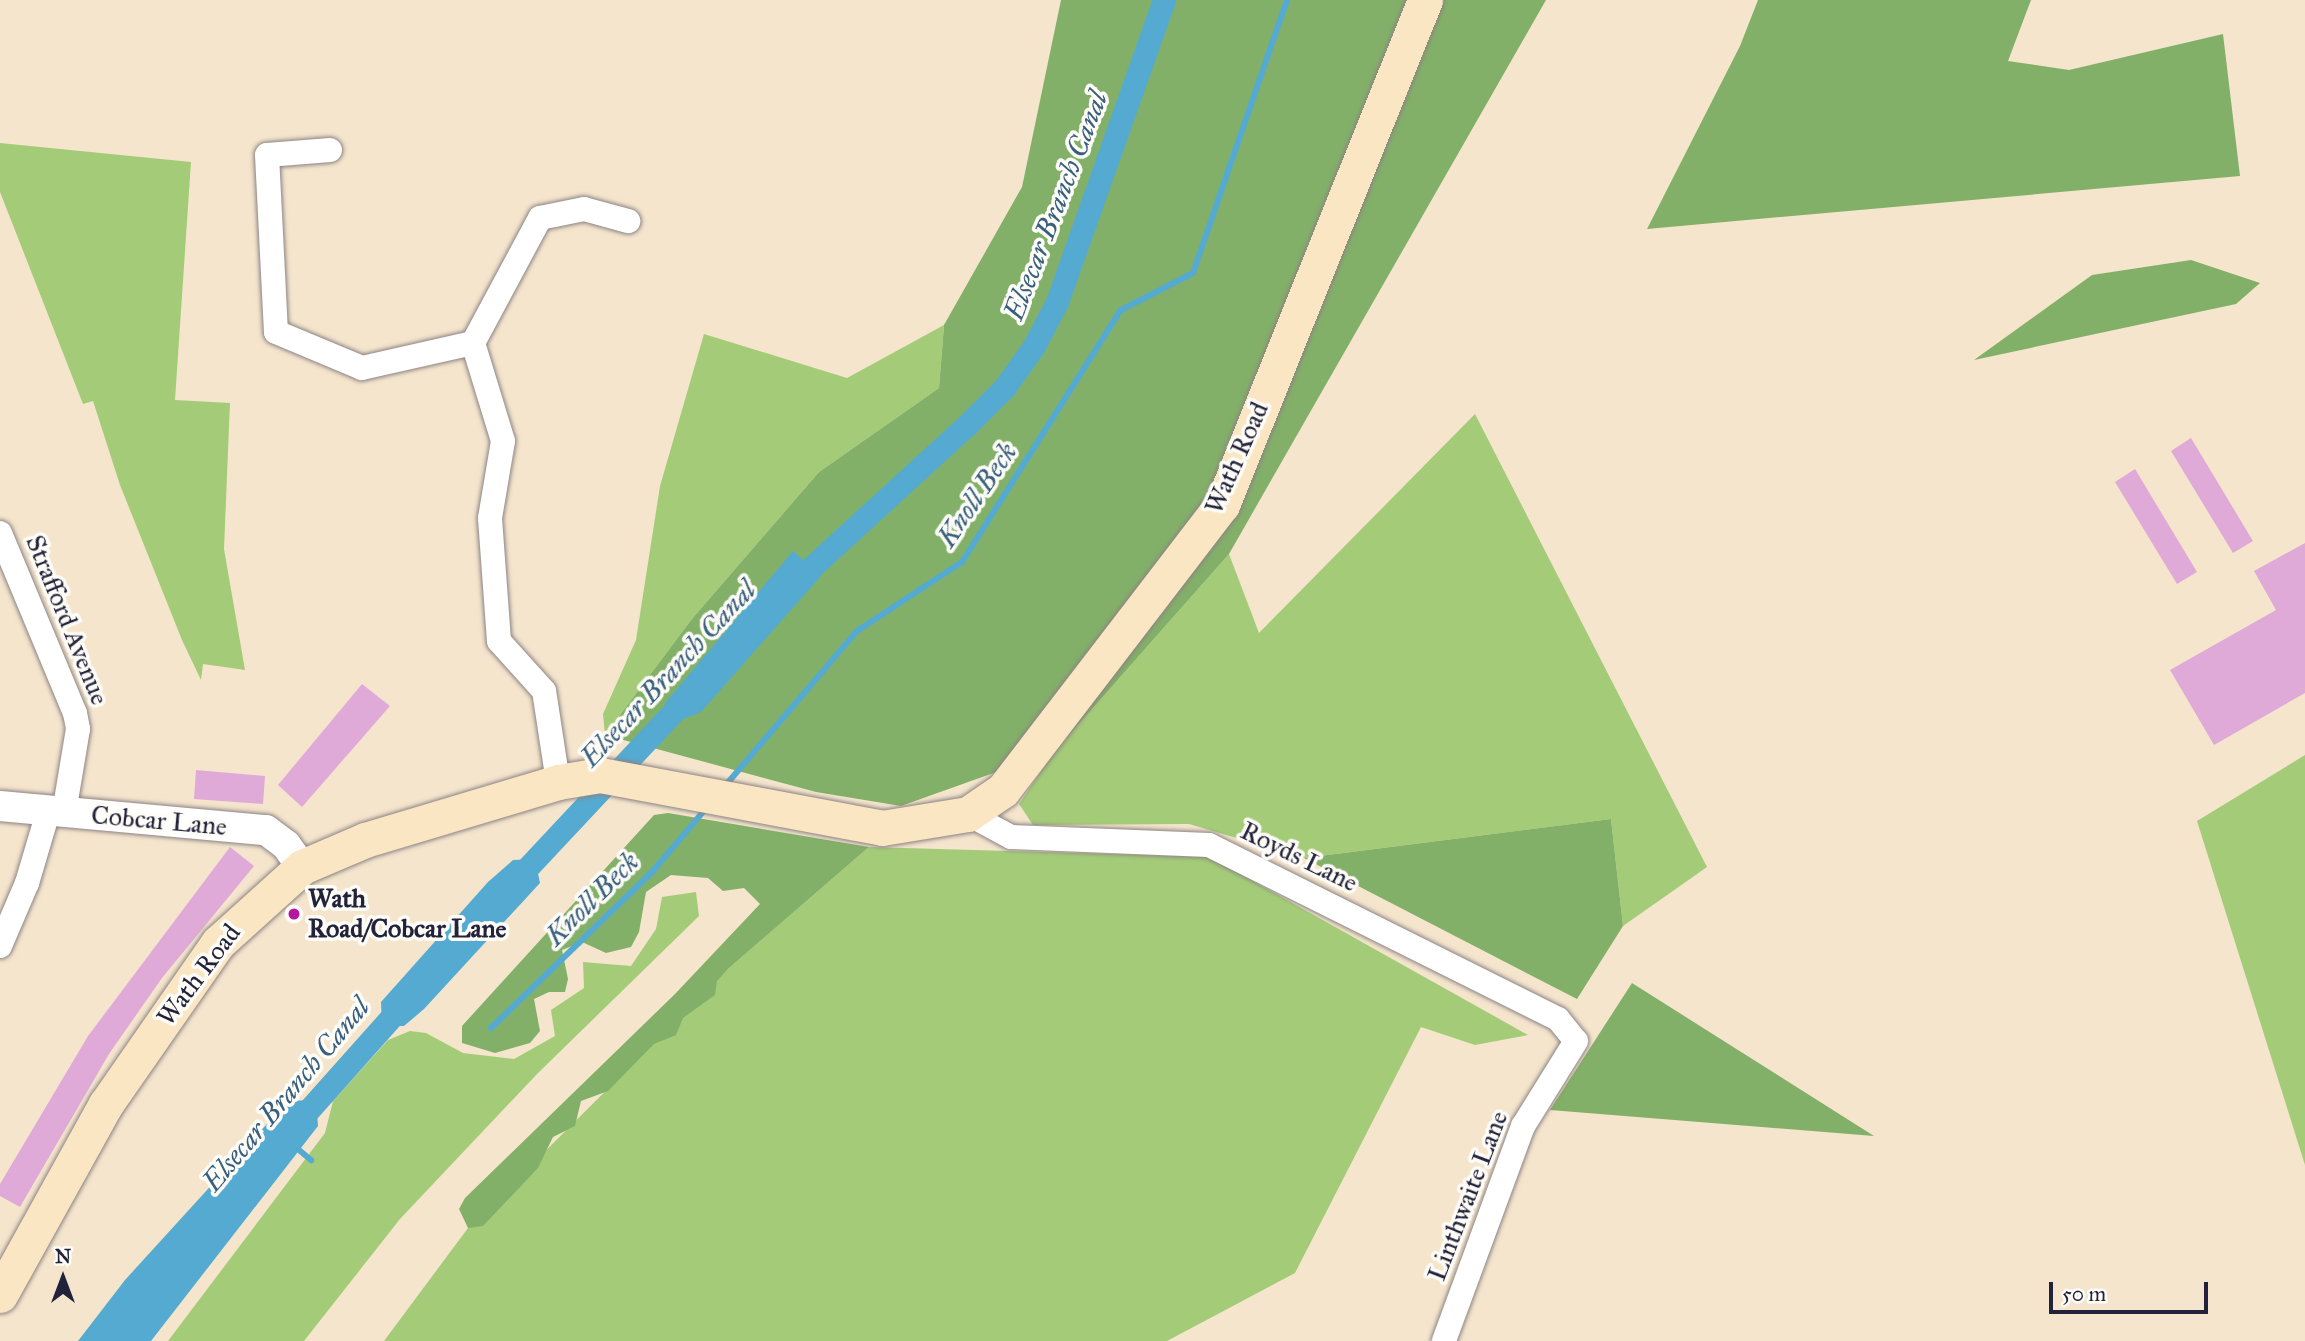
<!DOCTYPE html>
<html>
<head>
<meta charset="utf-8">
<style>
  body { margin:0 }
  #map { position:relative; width:2305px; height:1341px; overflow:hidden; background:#f5e5cd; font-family:"IM FELL Great Primer",serif }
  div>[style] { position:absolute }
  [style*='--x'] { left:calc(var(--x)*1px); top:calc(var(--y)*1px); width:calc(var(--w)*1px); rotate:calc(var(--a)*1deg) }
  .green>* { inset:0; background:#a4cc78 }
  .forest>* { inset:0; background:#83b068 }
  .water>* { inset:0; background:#55aad1 }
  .stream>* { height:6px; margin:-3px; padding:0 3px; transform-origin:3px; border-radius:3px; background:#55aad1 }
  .canal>* { height:23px; margin:-11.5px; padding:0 11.5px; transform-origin:11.5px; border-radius:11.5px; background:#55aad1 }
  .building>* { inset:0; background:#dfaad7 }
  .roads { filter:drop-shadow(0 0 2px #8c8484) drop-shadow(0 0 2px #8c8484) }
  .minor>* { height:24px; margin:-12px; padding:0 12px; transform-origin:12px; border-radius:12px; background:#fff }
  .tertiary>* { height:30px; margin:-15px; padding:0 15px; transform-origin:15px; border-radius:15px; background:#fff }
  .secondary>* { height:35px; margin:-17.5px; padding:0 17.5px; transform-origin:17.5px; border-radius:17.5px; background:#fbe6c4 }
  .dots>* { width:19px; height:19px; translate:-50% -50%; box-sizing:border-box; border:4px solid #fdfcf7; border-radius:50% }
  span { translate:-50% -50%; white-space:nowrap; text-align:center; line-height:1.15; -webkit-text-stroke:7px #fdfcf7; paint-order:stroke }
  .street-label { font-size:26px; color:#22223b }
  .poi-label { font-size:26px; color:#22223b; font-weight:700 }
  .left { translate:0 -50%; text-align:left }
  .water-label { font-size:28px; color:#395f7e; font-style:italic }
  .north { position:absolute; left:28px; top:1243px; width:70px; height:70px; -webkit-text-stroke:5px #fdfcf7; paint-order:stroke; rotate:0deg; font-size:19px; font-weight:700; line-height:28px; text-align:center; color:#22223b }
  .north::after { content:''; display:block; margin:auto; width:24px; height:32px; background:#22223b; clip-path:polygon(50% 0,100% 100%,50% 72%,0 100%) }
  .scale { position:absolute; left:2049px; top:1282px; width:159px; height:32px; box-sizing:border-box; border:4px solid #22223b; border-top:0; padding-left:9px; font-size:21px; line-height:24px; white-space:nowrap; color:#22223b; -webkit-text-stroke:5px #fdfcf7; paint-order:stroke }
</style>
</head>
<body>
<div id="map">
  <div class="green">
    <div style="clip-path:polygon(0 143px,191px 162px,175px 400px,230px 403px,224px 549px,245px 670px,203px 664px,201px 680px,182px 640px,120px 485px,93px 401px,83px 404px,0 192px)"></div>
    <div style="clip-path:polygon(944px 325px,939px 388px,819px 472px,691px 620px,605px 735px,603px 714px,636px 640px,660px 486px,704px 334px,847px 378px)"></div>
    <div style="clip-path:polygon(1475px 414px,1707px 867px,1623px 926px,1611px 819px,1304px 858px,1189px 824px,1033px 825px,1019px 804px,1055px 751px,1229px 554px,1259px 633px)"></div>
    <div style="clip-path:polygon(2305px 755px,2305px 1165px,2197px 821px)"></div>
    <div style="clip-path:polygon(869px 847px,1210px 857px,1528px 1035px,1475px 1045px,1421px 1027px,1295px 1273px,1167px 1341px,384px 1341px,468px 1228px,728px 969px)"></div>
    <div style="clip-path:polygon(696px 892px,699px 916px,537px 1074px,400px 1219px,304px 1341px,168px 1341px,325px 1133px,333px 1101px,388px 1040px,410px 1031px,426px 1033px,463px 1053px,514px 1059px,555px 1036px,551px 1010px,584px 988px,583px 962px,631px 966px,656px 929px,662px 897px)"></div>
  </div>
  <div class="forest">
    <div style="clip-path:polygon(1061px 0,1546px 0,1229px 554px,1055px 751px,901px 806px,816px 792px,605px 735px,691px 620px,819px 472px,939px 388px,944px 325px,1022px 187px)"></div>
    <div style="clip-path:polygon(1758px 0,2031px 0,2008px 61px,2069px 70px,2223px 34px,2240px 176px,1647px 229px,1740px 46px)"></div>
    <div style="clip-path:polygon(2191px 260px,2260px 283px,2236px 304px,1974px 360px,2092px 275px)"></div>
    <div style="clip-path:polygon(668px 813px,869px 847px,728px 969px,717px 981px,715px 995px,683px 1018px,676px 1035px,654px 1044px,608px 1091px,581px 1101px,575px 1126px,553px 1137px,538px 1168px,483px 1226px,468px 1228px,459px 1209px,465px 1198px,675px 994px,760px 904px,744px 888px,723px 891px,708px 878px,671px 875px,646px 892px,639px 932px,631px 947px,606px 953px,582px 942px,562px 950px,568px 979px,565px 992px,549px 992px,534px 999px,540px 1031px,530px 1043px,495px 1053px,462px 1043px,462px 1026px,654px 815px)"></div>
    <div style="clip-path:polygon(1611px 819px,1623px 926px,1577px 999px,1304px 858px)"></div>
    <div style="clip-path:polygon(1632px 983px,1874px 1136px,1550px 1110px)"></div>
  </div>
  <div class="water">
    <div style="clip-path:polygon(793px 551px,821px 576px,701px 712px,678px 721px,665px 703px)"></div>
    <div style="clip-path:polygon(535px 859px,540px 883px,424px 1009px,404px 1026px,382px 1026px,381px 1002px,488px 882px,513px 860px)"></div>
    <div style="clip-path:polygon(316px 1100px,318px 1126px,151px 1341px,78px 1341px,125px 1280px,288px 1101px)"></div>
  </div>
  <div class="stream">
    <div style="--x:725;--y:786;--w:204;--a:-49.6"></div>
    <div style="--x:857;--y:631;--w:126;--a:-33.3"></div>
    <div style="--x:962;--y:562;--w:298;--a:-57.8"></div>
    <div style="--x:1121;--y:310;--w:81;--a:-27.2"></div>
    <div style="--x:1193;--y:273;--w:289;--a:-71"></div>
    <div style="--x:491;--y:1028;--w:226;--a:-44.1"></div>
    <div style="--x:653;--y:871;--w:84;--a:-49.8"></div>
    <div style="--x:299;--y:1150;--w:16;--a:40"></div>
  </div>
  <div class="canal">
    <div style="--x:790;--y:587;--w:240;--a:-42.5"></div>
    <div style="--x:967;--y:425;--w:54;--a:-45"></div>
    <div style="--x:1005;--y:387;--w:50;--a:-54.7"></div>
    <div style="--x:1034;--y:346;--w:50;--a:-62.4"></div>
    <div style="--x:1057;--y:302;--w:320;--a:-70.5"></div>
    <div style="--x:515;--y:881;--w:260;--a:-46.9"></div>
    <div style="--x:297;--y:1123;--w:158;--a:-48.3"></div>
  </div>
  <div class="building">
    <div style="clip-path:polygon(2191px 438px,2253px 541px,2233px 553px,2171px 451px)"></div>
    <div style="clip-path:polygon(2135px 469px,2197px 572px,2177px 584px,2115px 482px)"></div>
    <div style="clip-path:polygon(2305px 543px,2305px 693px,2214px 745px,2170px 670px,2276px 610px,2254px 571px)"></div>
    <div style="clip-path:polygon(362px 684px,390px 706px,302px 807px,278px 785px)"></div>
    <div style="clip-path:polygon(196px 770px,265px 776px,263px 804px,194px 799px)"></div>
    <div style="clip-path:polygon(230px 847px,254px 866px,162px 978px,109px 1054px,20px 1207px,0 1196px,0 1184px,88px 1036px)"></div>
  </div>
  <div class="roads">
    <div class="minor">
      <div style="--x:330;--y:150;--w:63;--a:175.5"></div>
      <div style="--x:267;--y:155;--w:177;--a:87.1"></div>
      <div style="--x:276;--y:332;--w:93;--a:22.7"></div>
      <div style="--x:362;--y:368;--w:114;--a:-12.7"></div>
      <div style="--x:0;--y:533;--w:195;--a:67.4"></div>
      <div style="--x:75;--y:713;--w:16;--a:79"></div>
      <div style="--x:78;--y:729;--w:85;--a:99.5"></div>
      <div style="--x:558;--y:782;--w:92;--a:-98.7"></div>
      <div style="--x:544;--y:691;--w:67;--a:-132"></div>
      <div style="--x:499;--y:641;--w:123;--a:-94.2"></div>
      <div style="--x:490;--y:518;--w:78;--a:-80.4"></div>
      <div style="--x:503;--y:441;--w:102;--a:-107"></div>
      <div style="--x:473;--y:343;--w:142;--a:-61.8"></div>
      <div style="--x:540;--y:218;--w:45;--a:-11.6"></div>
      <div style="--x:584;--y:209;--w:46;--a:15.3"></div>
      <div style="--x:968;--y:814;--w:49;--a:28.1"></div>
      <div style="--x:1011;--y:837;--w:198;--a:2.3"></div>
      <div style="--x:1209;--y:845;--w:390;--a:26.5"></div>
      <div style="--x:1558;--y:1019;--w:28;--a:51"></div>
      <div style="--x:1576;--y:1041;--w:100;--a:121.9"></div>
      <div style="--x:1523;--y:1126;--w:229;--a:110.2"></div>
      <div style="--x:0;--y:946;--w:69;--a:-66.8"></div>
      <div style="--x:27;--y:883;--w:74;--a:-73.5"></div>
    </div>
    <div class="tertiary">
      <div style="--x:0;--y:806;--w:267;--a:5.2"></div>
      <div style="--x:266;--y:830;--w:25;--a:37"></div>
      <div style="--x:286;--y:845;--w:27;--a:54"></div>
    </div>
    <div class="secondary">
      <div style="--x:0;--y:1295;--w:218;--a:-61"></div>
      <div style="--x:106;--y:1104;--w:196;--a:-55.2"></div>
      <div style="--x:218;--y:943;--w:113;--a:-42.1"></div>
      <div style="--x:302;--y:867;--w:69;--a:-23.2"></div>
      <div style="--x:365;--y:840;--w:202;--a:-16.7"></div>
      <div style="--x:558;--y:782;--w:43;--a:-9.5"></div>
      <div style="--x:600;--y:775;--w:287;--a:10.6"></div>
      <div style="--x:882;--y:828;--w:87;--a:-9.2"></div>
      <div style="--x:968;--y:814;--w:42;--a:-34.4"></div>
      <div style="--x:1003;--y:790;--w:359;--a:-52.5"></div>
      <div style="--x:1222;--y:505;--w:544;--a:-68.1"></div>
    </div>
  </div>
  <div class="dots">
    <div style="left:294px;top:914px;background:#b5179e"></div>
  </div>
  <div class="street-label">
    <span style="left:1237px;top:458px;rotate:-66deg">Wath Road</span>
    <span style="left:67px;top:620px;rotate:68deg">Strafford Avenue</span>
    <span style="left:159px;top:821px;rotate:5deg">Cobcar Lane</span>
    <span style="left:1299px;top:857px;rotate:26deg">Royds Lane</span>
    <span style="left:199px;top:975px;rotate:-53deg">Wath Road</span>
    <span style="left:1468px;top:1196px;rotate:-69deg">Linthwaite Lane</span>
  </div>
  <div class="poi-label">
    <span class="left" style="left:308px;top:914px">Wath<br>Road/Cobcar Lane</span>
  </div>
  <div class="water-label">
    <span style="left:1056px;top:206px;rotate:-69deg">Elsecar Branch Canal</span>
    <span style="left:977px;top:495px;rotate:-56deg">Knoll Beck</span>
    <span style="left:668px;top:674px;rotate:-47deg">Elsecar Branch Canal</span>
    <span style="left:592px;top:899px;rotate:-45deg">Knoll Beck</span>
    <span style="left:286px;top:1095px;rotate:-50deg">Elsecar Branch Canal</span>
  </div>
  <div class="north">N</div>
  <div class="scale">50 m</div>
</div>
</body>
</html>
